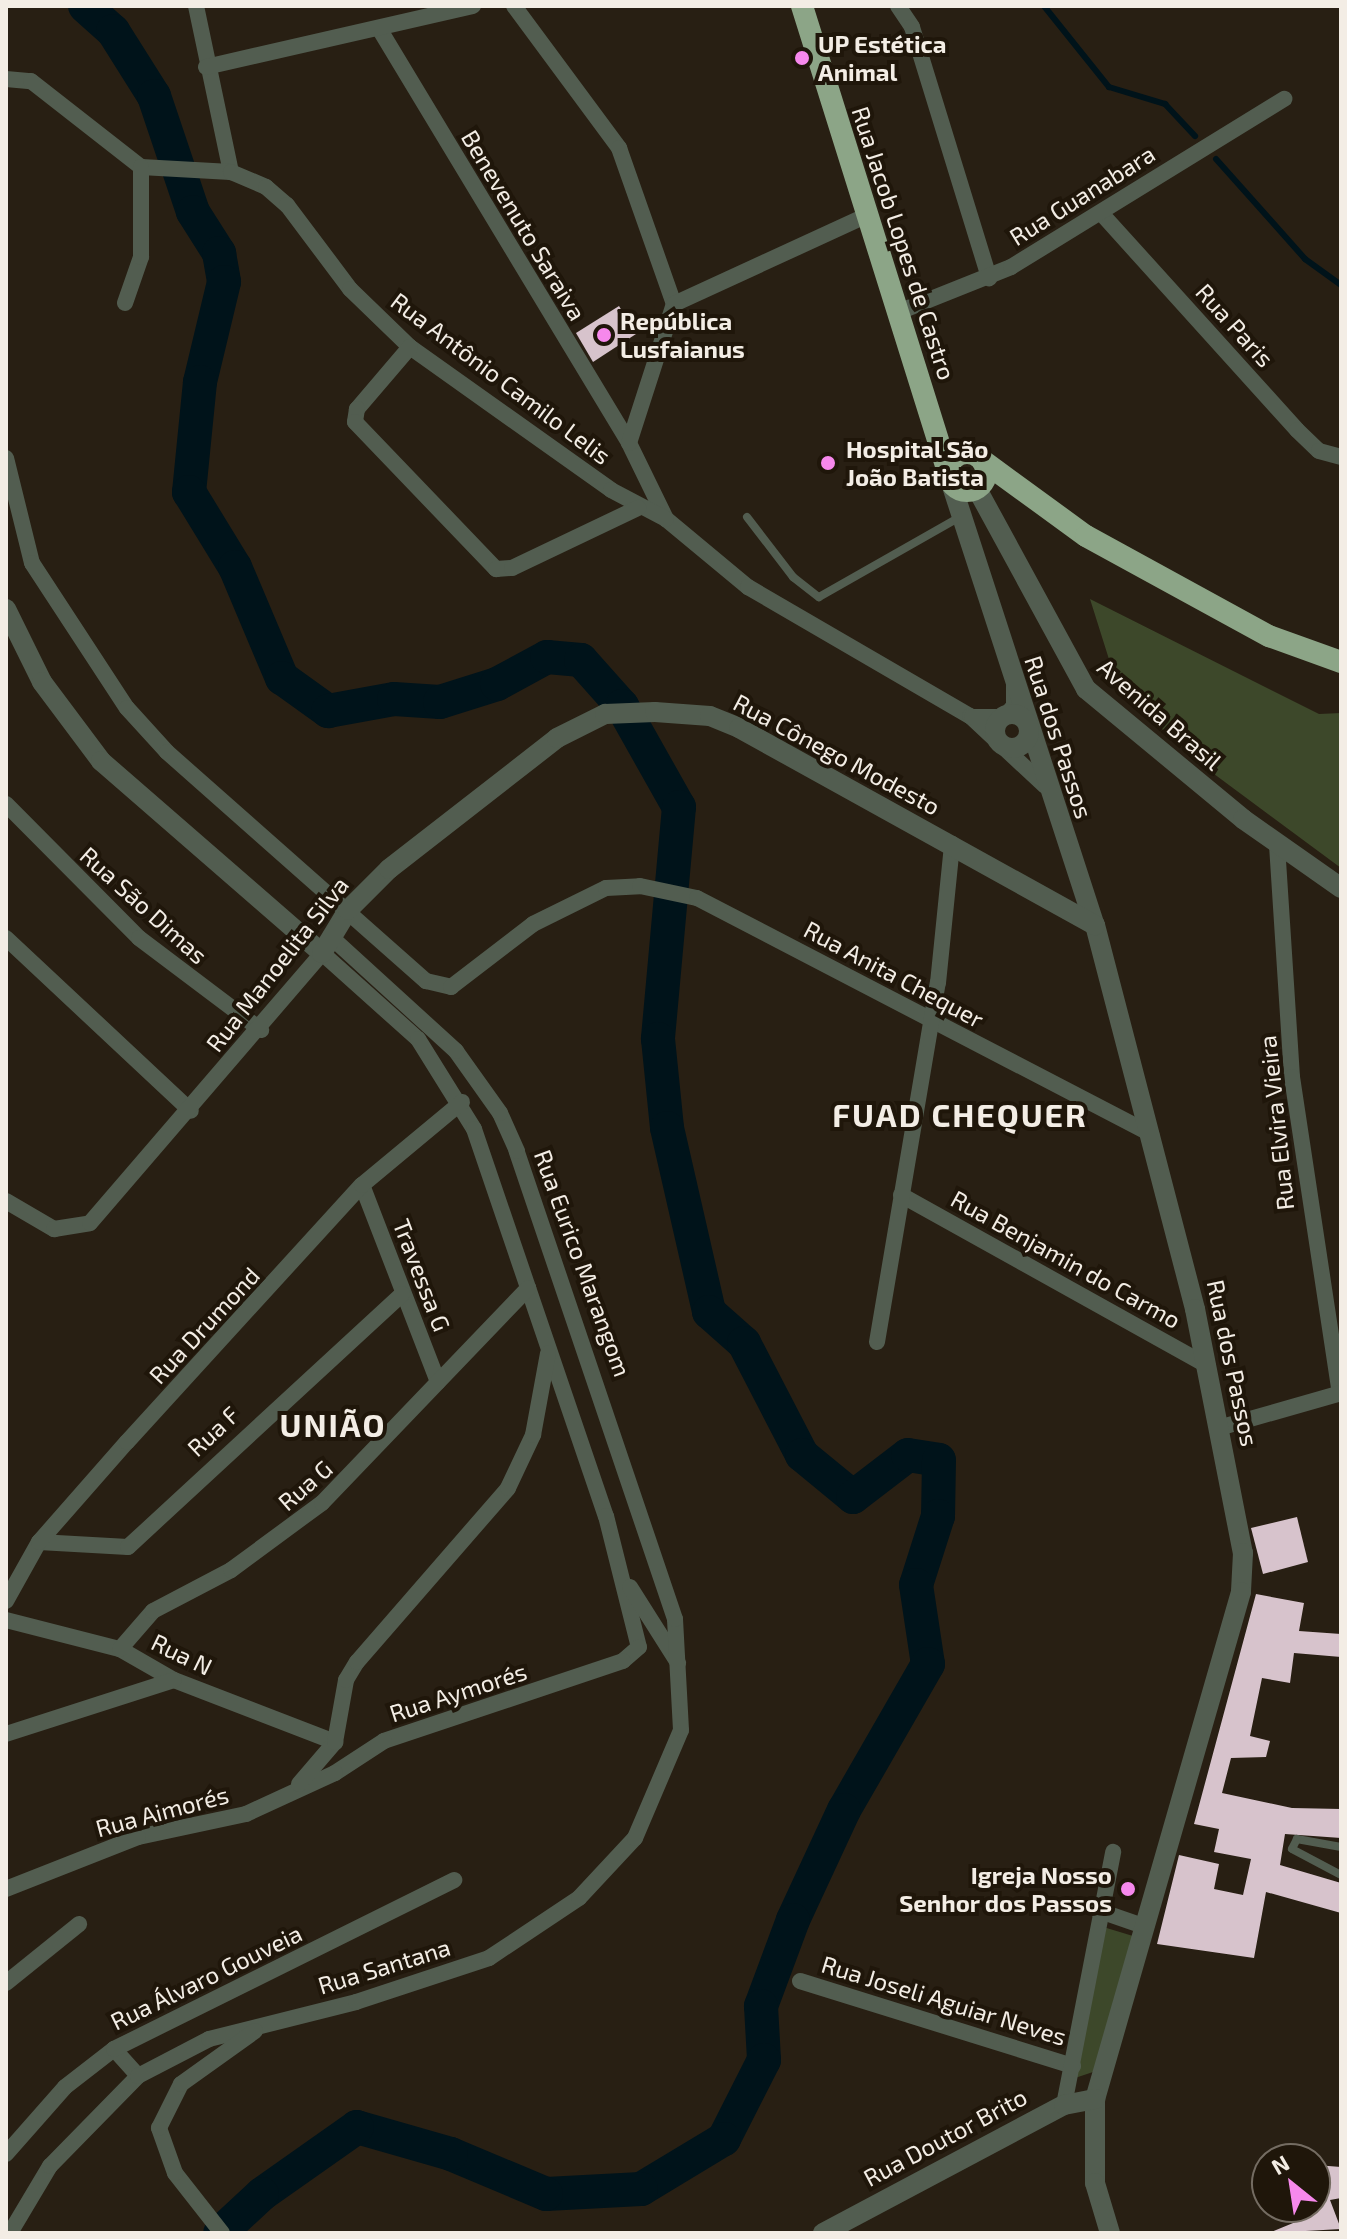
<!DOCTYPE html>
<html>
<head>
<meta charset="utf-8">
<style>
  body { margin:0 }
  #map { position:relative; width:1347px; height:2239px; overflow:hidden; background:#281f13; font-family:"Exo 2",sans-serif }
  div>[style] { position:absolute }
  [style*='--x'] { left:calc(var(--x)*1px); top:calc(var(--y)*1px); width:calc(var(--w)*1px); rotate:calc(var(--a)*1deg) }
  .green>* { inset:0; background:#3d482a }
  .stream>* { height:6px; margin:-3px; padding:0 3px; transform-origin:3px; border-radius:3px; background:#00131a }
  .river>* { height:34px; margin:-17px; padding:0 17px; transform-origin:17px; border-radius:17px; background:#00131a }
  .building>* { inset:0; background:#d7c3cc }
  .service>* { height:8px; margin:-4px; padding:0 4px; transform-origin:4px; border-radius:4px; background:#525d50 }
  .minor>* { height:16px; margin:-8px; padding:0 8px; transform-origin:8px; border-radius:8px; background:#525d50 }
  .tertiary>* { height:20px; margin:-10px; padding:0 10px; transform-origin:10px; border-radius:10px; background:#525d50 }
  .tertiary>.ring { margin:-10px; padding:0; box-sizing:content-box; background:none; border:20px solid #525d50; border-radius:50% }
  .trunk>* { height:22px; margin:-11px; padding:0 11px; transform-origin:11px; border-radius:11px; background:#8ca587 }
  .trunk>.ring { margin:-11px; padding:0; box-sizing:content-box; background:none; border:22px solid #8ca587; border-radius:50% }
  .dots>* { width:22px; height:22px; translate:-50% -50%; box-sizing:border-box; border:4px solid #1f160a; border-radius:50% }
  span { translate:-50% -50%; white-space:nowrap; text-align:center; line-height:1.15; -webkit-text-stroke:8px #1f160a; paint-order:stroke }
  .poi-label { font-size:24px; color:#f3ede5; font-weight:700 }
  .left { translate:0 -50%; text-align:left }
  .right { translate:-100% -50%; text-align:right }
  .street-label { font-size:24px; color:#f3ede5 }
  .district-label { font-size:32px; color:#f3ede5; font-weight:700; letter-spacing:2px }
  .frame { position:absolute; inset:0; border:8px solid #f3ede5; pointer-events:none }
  .north { position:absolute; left:1251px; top:2143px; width:80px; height:80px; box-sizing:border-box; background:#1f160a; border:2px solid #746c62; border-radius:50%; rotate:330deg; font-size:22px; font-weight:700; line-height:32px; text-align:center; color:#f3ede5 }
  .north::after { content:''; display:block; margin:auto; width:28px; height:36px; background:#f688ec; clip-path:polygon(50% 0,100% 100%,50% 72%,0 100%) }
</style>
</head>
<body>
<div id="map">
  <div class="green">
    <div style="clip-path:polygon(1090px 599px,1319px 714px,1341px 713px,1341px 868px,1206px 768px,1119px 691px)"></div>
    <div style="clip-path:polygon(1100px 1926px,1133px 1936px,1096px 2071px,1075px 2078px)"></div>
  </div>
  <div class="stream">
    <div style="--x:1044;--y:6;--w:104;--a:51.3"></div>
    <div style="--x:1109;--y:87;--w:59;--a:16.9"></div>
    <div style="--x:1165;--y:104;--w:44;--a:46.8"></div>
    <div style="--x:1216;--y:159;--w:134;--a:48.3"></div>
    <div style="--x:1305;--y:259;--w:44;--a:35.8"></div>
  </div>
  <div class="river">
    <div style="--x:85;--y:6;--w:38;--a:42"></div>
    <div style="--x:113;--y:31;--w:77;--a:57.8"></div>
    <div style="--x:154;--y:96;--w:122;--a:71.4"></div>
    <div style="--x:193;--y:212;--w:49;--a:57.6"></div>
    <div style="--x:219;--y:253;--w:29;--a:80"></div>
    <div style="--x:224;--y:282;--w:103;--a:103.5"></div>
    <div style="--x:200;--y:382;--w:111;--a:95.7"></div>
    <div style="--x:189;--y:492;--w:88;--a:58.5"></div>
    <div style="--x:235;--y:567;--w:121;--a:67.1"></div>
    <div style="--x:282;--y:678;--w:57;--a:35.7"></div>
    <div style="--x:328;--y:711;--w:67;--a:-10.3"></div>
    <div style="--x:394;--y:699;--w:46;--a:3.7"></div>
    <div style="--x:440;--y:702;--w:60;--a:-17.5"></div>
    <div style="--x:497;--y:684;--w:57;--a:-28.4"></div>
    <div style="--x:547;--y:657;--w:34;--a:5"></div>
    <div style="--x:581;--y:660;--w:62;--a:48.3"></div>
    <div style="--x:622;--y:706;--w:116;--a:60.6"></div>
    <div style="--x:679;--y:807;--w:233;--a:95.2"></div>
    <div style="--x:658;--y:1039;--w:89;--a:84.2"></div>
    <div style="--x:667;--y:1128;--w:189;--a:77.1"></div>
    <div style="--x:709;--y:1312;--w:47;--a:41.5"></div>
    <div style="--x:744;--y:1343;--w:126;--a:62.6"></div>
    <div style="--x:802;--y:1455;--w:66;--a:39.5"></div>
    <div style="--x:853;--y:1497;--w:69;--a:-37.4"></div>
    <div style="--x:908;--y:1455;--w:31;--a:9"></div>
    <div style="--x:939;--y:1460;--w:56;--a:91"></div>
    <div style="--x:938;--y:1516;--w:72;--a:107.7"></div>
    <div style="--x:916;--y:1585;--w:80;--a:81.4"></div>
    <div style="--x:928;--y:1664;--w:168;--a:119.9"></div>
    <div style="--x:844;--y:1810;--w:121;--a:114.9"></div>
    <div style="--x:793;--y:1920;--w:92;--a:110.4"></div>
    <div style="--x:761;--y:2006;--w:54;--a:86.8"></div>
    <div style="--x:764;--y:2060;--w:89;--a:116.9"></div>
    <div style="--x:724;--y:2139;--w:97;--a:148.9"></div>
    <div style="--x:641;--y:2189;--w:95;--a:177"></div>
    <div style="--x:546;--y:2194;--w:103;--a:-157.2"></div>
    <div style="--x:451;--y:2154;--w:98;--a:-164"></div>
    <div style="--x:357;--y:2127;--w:116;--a:144.8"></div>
    <div style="--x:262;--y:2194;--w:57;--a:137.1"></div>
  </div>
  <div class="building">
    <div style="clip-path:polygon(619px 306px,636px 334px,593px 362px,576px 333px)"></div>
    <div style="clip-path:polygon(1297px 1517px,1308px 1562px,1263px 1574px,1251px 1528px)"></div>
    <div style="clip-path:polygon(1256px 1594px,1304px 1603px,1299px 1631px,1341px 1634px,1341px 1657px,1294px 1653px,1290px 1683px,1262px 1678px,1250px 1736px,1270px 1741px,1266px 1757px,1231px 1758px,1222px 1793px,1292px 1808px,1341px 1809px,1341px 1838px,1285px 1834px,1280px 1865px,1341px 1883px,1341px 1913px,1266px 1892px,1254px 1958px,1157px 1944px,1179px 1855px,1219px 1864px,1214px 1889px,1243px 1895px,1251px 1859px,1214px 1852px,1219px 1829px,1194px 1824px)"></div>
    <div style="clip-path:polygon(1316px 2165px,1341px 2167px,1341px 2198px,1330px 2200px,1341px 2229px,1269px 2233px,1315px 2214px)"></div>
  </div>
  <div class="service">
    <div style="--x:747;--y:517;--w:76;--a:52.5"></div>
    <div style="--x:793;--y:577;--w:33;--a:38"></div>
    <div style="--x:819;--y:597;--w:162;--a:-29.6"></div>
    <div style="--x:1341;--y:1847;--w:45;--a:-169.7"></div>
    <div style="--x:1297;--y:1839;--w:11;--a:117"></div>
    <div style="--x:1292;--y:1849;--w:55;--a:28"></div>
  </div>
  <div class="minor">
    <div style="--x:196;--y:6;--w:170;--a:78.1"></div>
    <div style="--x:514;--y:6;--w:177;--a:53.5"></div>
    <div style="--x:619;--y:148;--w:165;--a:70.6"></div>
    <div style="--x:898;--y:6;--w:25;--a:56"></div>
    <div style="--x:912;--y:27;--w:263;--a:72.9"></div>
    <div style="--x:380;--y:30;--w:482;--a:58.9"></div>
    <div style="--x:629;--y:443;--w:85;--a:64"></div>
    <div style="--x:666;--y:519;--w:107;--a:39.7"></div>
    <div style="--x:748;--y:587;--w:257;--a:30.2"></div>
    <div style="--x:970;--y:716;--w:103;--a:43"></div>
    <div style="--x:206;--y:67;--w:274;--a:-12.9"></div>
    <div style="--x:6;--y:79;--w:25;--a:5"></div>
    <div style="--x:31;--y:81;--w:140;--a:38"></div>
    <div style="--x:141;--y:167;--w:90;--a:3.2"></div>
    <div style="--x:231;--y:172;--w:38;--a:23"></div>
    <div style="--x:266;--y:187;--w:28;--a:41"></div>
    <div style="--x:287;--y:205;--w:105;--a:53.1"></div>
    <div style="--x:350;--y:289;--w:83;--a:44"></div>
    <div style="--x:410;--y:347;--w:247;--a:35.4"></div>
    <div style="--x:611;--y:490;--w:62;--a:27.8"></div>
    <div style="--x:1101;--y:213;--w:292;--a:47.9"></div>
    <div style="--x:1297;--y:430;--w:30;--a:44"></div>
    <div style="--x:1319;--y:451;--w:23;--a:15"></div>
    <div style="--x:125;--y:303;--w:49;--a:-70.8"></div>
    <div style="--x:141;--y:257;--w:90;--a:-90"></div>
    <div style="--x:896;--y:313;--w:124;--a:-21.8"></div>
    <div style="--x:1011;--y:267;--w:321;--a:-31.6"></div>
    <div style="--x:410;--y:347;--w:82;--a:130.5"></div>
    <div style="--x:357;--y:409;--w:13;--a:99"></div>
    <div style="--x:355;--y:422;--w:204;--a:46.2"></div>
    <div style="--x:496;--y:569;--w:16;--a:-4"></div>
    <div style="--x:512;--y:568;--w:140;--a:-25.5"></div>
    <div style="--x:629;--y:443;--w:146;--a:-72.1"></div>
    <div style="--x:674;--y:304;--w:210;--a:-24.7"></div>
    <div style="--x:6;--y:458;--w:108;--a:76.1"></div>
    <div style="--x:32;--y:563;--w:173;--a:56.8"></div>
    <div style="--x:127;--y:708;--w:59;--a:47.7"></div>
    <div style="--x:167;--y:752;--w:346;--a:41.5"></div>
    <div style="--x:426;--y:981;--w:26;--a:13"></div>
    <div style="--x:451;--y:987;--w:103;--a:-37.5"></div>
    <div style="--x:533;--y:924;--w:81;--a:-26.3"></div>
    <div style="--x:606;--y:888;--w:34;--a:-3"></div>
    <div style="--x:640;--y:886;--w:58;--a:11.9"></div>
    <div style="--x:697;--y:898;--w:512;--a:27.47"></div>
    <div style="--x:972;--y:717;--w:32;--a:0"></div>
    <div style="--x:1004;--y:717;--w:15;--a:-48"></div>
    <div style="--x:1014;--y:706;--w:21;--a:-90"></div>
    <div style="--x:6;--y:804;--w:189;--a:45.2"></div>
    <div style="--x:139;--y:938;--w:153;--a:37"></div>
    <div style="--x:1277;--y:845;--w:232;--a:86.3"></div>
    <div style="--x:1292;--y:1077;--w:320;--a:81.4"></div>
    <div style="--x:6;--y:938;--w:253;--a:43.1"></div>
    <div style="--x:362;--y:1185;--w:211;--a:68.9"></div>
    <div style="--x:901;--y:1195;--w:351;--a:29.1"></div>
    <div style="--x:6;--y:1201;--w:56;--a:30.3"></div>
    <div style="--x:54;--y:1229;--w:36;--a:-9"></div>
    <div style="--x:90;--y:1223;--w:356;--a:-49.3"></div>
    <div style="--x:322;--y:953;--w:129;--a:41.9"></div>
    <div style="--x:418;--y:1039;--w:106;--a:58.1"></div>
    <div style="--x:474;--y:1129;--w:409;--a:71.2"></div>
    <div style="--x:606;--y:1516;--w:135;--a:75.9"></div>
    <div style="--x:639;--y:1647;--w:21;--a:139"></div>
    <div style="--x:623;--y:1661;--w:252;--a:161.5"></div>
    <div style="--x:384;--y:1741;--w:59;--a:146.9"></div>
    <div style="--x:335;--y:1773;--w:98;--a:155.3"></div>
    <div style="--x:246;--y:1814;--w:110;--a:168"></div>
    <div style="--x:138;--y:1837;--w:142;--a:158.5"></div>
    <div style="--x:877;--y:1342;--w:364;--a:-80.4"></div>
    <div style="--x:938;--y:983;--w:140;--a:-84.2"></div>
    <div style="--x:1222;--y:1427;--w:124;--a:-15.9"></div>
    <div style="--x:39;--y:1542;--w:89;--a:3.2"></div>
    <div style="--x:128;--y:1547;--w:373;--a:-42.7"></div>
    <div style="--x:630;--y:1587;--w:90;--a:57.7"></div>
    <div style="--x:6;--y:1601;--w:68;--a:-60.8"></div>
    <div style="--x:39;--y:1542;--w:133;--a:-48.7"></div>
    <div style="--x:127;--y:1442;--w:348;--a:-47.6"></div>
    <div style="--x:362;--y:1185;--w:130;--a:-39.7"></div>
    <div style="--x:6;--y:1620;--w:118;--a:14.3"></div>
    <div style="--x:120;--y:1649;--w:62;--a:29.9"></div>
    <div style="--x:174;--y:1680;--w:173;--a:21.1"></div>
    <div style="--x:120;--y:1649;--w:50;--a:-49"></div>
    <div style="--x:153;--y:1611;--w:88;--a:-27.7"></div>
    <div style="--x:231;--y:1570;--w:113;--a:-36.4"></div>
    <div style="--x:322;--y:1503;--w:298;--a:-46.2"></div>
    <div style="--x:6;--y:1734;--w:176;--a:-17.8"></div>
    <div style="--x:299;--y:1784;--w:55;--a:-49.4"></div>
    <div style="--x:335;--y:1742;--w:63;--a:-79.9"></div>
    <div style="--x:346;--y:1680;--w:21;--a:-59"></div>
    <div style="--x:357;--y:1662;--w:230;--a:-49"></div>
    <div style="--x:508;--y:1488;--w:59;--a:-64.7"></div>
    <div style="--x:533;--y:1435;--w:83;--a:-79.6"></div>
    <div style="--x:1097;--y:1910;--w:52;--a:19.1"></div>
    <div style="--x:800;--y:1981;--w:286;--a:17.3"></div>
    <div style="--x:6;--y:1983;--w:94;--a:-38.9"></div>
    <div style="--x:114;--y:2049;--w:36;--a:48"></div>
    <div style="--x:1064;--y:2105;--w:258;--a:-79"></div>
    <div style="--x:6;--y:2154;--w:89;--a:-48.6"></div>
    <div style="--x:65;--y:2087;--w:62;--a:-37.8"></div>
    <div style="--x:114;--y:2049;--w:380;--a:-26.4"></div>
    <div style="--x:10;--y:2233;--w:78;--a:-59.2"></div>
    <div style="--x:50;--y:2166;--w:126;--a:-45.6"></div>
    <div style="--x:138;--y:2076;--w:80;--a:-27.5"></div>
    <div style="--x:209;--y:2039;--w:152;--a:-14.1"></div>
    <div style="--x:356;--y:2002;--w:140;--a:-18.3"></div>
    <div style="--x:489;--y:1958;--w:108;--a:-33.7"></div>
    <div style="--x:579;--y:1898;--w:82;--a:-47"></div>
    <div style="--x:635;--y:1838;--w:117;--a:-66.9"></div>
    <div style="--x:681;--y:1730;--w:111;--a:-93.1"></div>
    <div style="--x:675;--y:1619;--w:494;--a:-108.7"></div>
    <div style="--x:517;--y:1151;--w:42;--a:-114.1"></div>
    <div style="--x:500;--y:1113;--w:76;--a:-125.4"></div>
    <div style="--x:456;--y:1051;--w:169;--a:-137.6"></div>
    <div style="--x:222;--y:2233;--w:76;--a:-128.1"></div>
    <div style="--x:175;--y:2173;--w:48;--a:-109.6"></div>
    <div style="--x:159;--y:2128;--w:49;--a:-63.4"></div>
    <div style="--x:181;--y:2084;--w:91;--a:-35.6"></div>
  </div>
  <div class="tertiary">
    <div style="--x:951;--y:483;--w:465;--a:72"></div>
    <div style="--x:1095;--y:925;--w:397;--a:75.4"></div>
    <div style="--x:1195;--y:1309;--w:249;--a:78.9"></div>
    <div style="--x:1243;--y:1553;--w:39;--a:93"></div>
    <div style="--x:1241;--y:1592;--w:528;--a:106.06"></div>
    <div style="--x:1095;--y:2099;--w:84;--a:90"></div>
    <div style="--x:1095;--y:2183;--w:52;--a:73.3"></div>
    <div style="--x:977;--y:489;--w:228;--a:61.4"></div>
    <div style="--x:1086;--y:689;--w:204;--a:39.6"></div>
    <div style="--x:1243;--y:819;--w:120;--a:35.1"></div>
    <div style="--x:6;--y:609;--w:81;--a:63.7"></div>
    <div style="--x:42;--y:682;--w:99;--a:53.2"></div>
    <div style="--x:101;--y:761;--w:293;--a:41"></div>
    <div style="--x:322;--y:953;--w:50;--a:-58.8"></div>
    <div style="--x:348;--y:910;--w:58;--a:-45"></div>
    <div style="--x:389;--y:869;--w:213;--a:-37.9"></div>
    <div style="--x:557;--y:738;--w:54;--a:-26.6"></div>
    <div style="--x:605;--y:714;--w:50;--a:-2.3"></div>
    <div style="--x:655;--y:712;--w:55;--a:4.2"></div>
    <div style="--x:710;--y:716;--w:31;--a:22"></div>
    <div style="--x:739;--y:728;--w:407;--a:29"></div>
    <div class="ring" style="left:995px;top:714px;width:14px;height:14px"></div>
    <div style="--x:823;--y:2233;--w:273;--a:-28"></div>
    <div style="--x:1064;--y:2105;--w:32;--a:-11"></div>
  </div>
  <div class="trunk">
    <div style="--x:802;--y:6;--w:488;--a:72.6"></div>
    <div class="ring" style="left:948px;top:453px;width:16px;height:16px"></div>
    <div style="--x:983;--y:461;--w:127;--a:36.1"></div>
    <div style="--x:1086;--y:536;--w:209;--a:28.7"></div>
    <div style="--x:1269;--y:636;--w:77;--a:19.9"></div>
  </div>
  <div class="dots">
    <div style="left:802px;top:58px;background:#f688ec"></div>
    <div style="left:604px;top:335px;background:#f688ec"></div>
    <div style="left:828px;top:463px;background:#f688ec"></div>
    <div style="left:1128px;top:1889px;background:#f688ec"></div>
  </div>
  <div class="poi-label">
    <span class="left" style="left:818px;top:58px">UP Estética<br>Animal</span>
    <span class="left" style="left:620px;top:335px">República<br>Lusfaianus</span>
    <span class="left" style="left:846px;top:463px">Hospital São<br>João Batista</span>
    <span class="right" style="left:1112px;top:1889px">Igreja Nosso<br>Senhor dos Passos</span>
  </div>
  <div class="street-label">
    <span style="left:1082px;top:195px;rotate:-32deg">Rua Guanabara</span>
    <span style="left:524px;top:225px;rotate:59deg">Benevenuto Saraiva</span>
    <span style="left:904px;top:243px;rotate:72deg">Rua Jacob Lopes de Castro</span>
    <span style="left:1235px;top:325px;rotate:48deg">Rua Paris</span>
    <span style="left:501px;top:378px;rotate:37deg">Rua Antônio Camilo Lelis</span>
    <span style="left:1160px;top:714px;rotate:41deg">Avenida Brasil</span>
    <span style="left:1059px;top:737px;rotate:72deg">Rua dos Passos</span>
    <span style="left:837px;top:754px;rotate:28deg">Rua Cônego Modesto</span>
    <span style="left:144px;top:905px;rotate:42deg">Rua São Dimas</span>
    <span style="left:277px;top:964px;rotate:-52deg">Rua Manoelita Silva</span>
    <span style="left:894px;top:974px;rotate:28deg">Rua Anita Chequer</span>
    <span style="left:1276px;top:1123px;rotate:-96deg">Rua Elvira Vieira</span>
    <span style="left:1066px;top:1259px;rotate:29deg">Rua Benjamin do Carmo</span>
    <span style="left:583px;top:1263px;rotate:70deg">Rua Eurico Marangom</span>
    <span style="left:422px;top:1275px;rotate:69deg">Travessa G</span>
    <span style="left:204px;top:1325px;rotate:-47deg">Rua Drumond</span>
    <span style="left:1233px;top:1363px;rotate:78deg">Rua dos Passos</span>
    <span style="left:213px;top:1431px;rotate:-43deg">Rua F</span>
    <span style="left:305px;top:1485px;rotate:-41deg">Rua G</span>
    <span style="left:182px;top:1654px;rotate:26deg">Rua N</span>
    <span style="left:458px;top:1692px;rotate:-18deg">Rua Aymorés</span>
    <span style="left:162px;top:1811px;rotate:-15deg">Rua Aimorés</span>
    <span style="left:384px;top:1966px;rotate:-17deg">Rua Santana</span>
    <span style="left:206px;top:1977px;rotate:-26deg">Rua Álvaro Gouveia</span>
    <span style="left:944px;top:2000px;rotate:17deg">Rua Joseli Aguiar Neves</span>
    <span style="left:945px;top:2137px;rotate:-28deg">Rua Doutor Brito</span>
  </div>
  <div class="district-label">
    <span style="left:960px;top:1114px">FUAD CHEQUER</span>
    <span style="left:333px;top:1424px">UNIÃO</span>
  </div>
  <div class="frame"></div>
  <div class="north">N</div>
</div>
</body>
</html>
